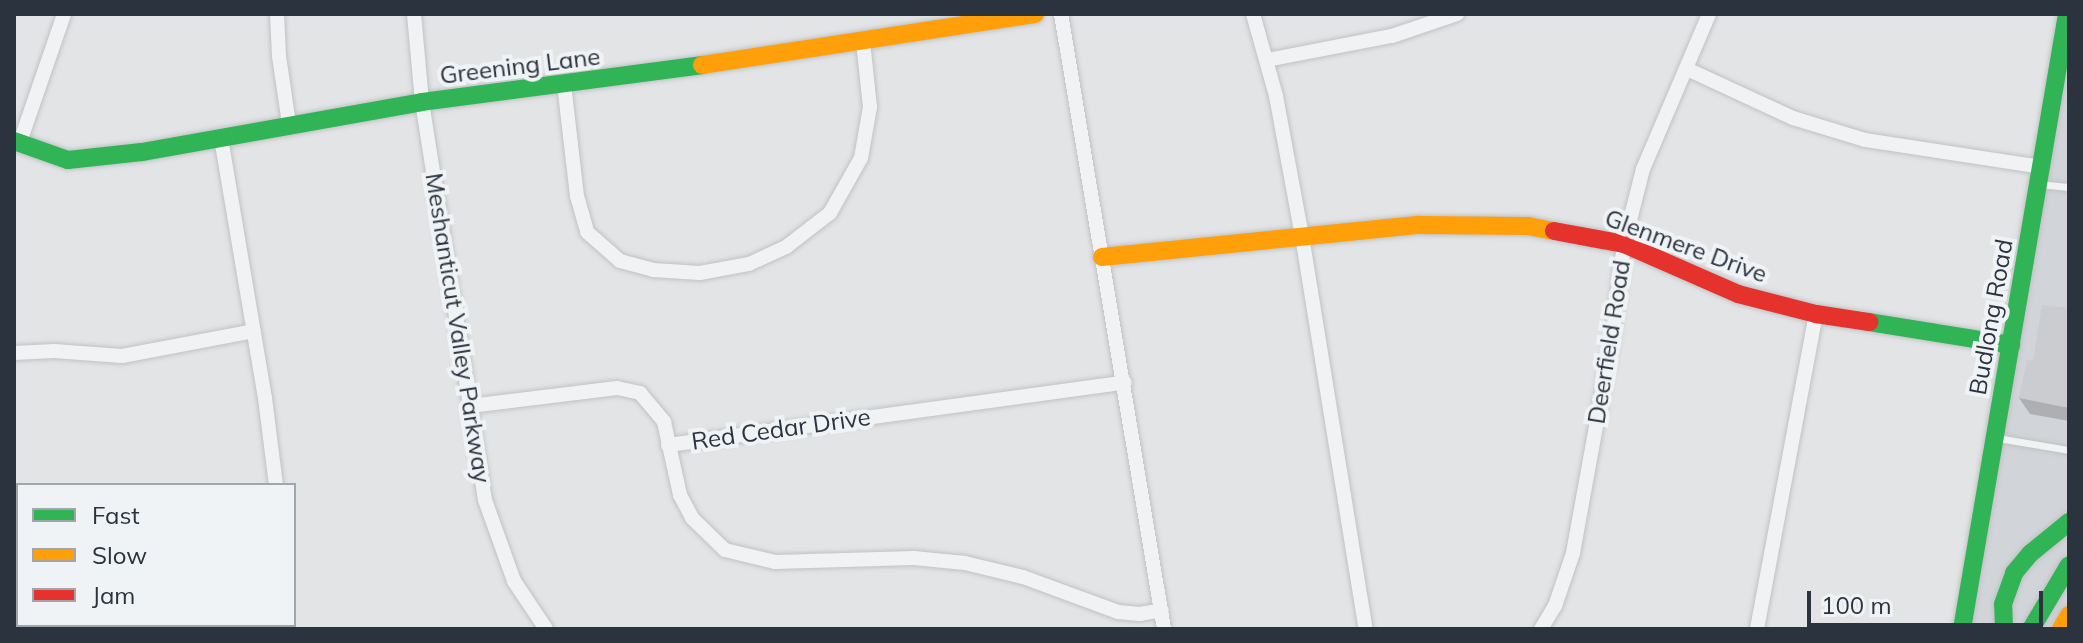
<!DOCTYPE html>
<html>
<head>
<meta charset="utf-8">
<style>
  body { margin:0 }
  #map { position:relative; width:2083px; height:643px; overflow:hidden; background:#e2e4e6; font-family:Mulish,sans-serif }
  div>[style] { position:absolute }
  [style*='--x'] { left:calc(var(--x)*1px); top:calc(var(--y)*1px); width:calc(var(--w)*1px); rotate:calc(var(--a)*1deg) }
  .built>* { inset:0; background:#d1d4d9 }
  .roads { filter:drop-shadow(0 0 2px #c0c2c4) drop-shadow(0 0 2px #c0c2c4) }
  .lane>* { height:7px; margin:-3.5px; padding:0 3.5px; transform-origin:3.5px; border-radius:3.5px; background:#f1f2f4 }
  .street>* { height:14px; margin:-7px; padding:0 7px; transform-origin:7px; border-radius:7px; background:#f1f2f4 }
  .fast>* { height:18px; margin:-9px; padding:0 9px; transform-origin:9px; border-radius:9px; background:#30b455 }
  .slow>* { height:18px; margin:-9px; padding:0 9px; transform-origin:9px; border-radius:9px; background:#ff9f0a }
  .jam>* { height:18px; margin:-9px; padding:0 9px; transform-origin:9px; border-radius:9px; background:#e5322d }
  .wall>* { inset:0; background:#aeafb2 }
  .building>* { inset:0; background:#cacccf }
  span { translate:-50% -50%; white-space:nowrap; text-align:center; line-height:1.15; -webkit-text-stroke:8px #f0f3f6; paint-order:stroke }
  .street-label { font-size:24px; color:#2a333e }
  .frame { position:absolute; inset:0; border:16px solid #2a333e; pointer-events:none }
  .legend { position:absolute; left:16px; top:483px; width:280px; height:144px; box-sizing:border-box; background:#f0f3f6; border:2px solid #a1a6ac; margin:0; padding:10px 14px; list-style:none; font-size:24px; color:#2a333e }
  .legend li { display:flex; align-items:center; gap:16px; height:40px }
  .legend b { width:40px; border:2px solid #a1a6ac }
  .scale { position:absolute; left:1807px; top:591px; width:236px; height:36px; box-sizing:border-box; border:4px solid #2a333e; border-top:0; padding-left:10px; font-size:24px; line-height:28px; white-space:nowrap; color:#2a333e; -webkit-text-stroke:6px #f0f3f6; paint-order:stroke }
</style>
</head>
<body>
<div id="map">
  <div class="built">
    <div style="clip-path:polygon(2059px 75px,2069px 76px,2069px 629px,1964px 629px)"></div>
  </div>
  <div class="roads">
    <div class="lane">
      <div style="--x:2039;--y:184;--w:30;--a:6"></div>
      <div style="--x:1997;--y:438;--w:73;--a:9.5"></div>
    </div>
    <div class="street">
      <div style="--x:277;--y:14;--w:42;--a:87.3"></div>
      <div style="--x:279;--y:56;--w:69;--a:81.6"></div>
      <div style="--x:414;--y:14;--w:88;--a:84.8"></div>
      <div style="--x:422;--y:102;--w:403;--a:81"></div>
      <div style="--x:485;--y:500;--w:86;--a:70.3"></div>
      <div style="--x:514;--y:581;--w:58;--a:56.3"></div>
      <div style="--x:1061;--y:14;--w:624;--a:80.49"></div>
      <div style="--x:1253;--y:14;--w:85;--a:74.3"></div>
      <div style="--x:1276;--y:96;--w:142;--a:79.5"></div>
      <div style="--x:1302;--y:236;--w:398;--a:80.8"></div>
      <div style="--x:1267;--y:60;--w:127;--a:-10.9"></div>
      <div style="--x:1392;--y:36;--w:69;--a:-18.7"></div>
      <div style="--x:1687;--y:69;--w:117;--a:24.8"></div>
      <div style="--x:1793;--y:118;--w:75;--a:17"></div>
      <div style="--x:1865;--y:140;--w:179;--a:8.7"></div>
      <div style="--x:564;--y:84;--w:113;--a:83.4"></div>
      <div style="--x:577;--y:196;--w:37;--a:74"></div>
      <div style="--x:587;--y:232;--w:44;--a:41.3"></div>
      <div style="--x:620;--y:261;--w:34;--a:15"></div>
      <div style="--x:653;--y:270;--w:47;--a:3.7"></div>
      <div style="--x:700;--y:273;--w:50;--a:-10.4"></div>
      <div style="--x:749;--y:264;--w:41;--a:-24.7"></div>
      <div style="--x:786;--y:247;--w:56;--a:-37.7"></div>
      <div style="--x:830;--y:213;--w:63;--a:-60.6"></div>
      <div style="--x:861;--y:158;--w:52;--a:-80"></div>
      <div style="--x:870;--y:107;--w:65;--a:-96.1"></div>
      <div style="--x:221;--y:138;--w:264;--a:80.4"></div>
      <div style="--x:265;--y:398;--w:88;--a:82.8"></div>
      <div style="--x:20;--y:142;--w:135;--a:-71"></div>
      <div style="--x:14;--y:353;--w:40;--a:-2.9"></div>
      <div style="--x:54;--y:351;--w:68;--a:4.2"></div>
      <div style="--x:122;--y:356;--w:134;--a:-10.7"></div>
      <div style="--x:470;--y:406;--w:148;--a:-7"></div>
      <div style="--x:617;--y:388;--w:24;--a:12"></div>
      <div style="--x:640;--y:393;--w:38;--a:50"></div>
      <div style="--x:664;--y:422;--w:75;--a:77.6"></div>
      <div style="--x:680;--y:495;--w:26;--a:62"></div>
      <div style="--x:692;--y:518;--w:46;--a:44.1"></div>
      <div style="--x:725;--y:550;--w:51;--a:13.5"></div>
      <div style="--x:775;--y:562;--w:139;--a:-1.6"></div>
      <div style="--x:914;--y:558;--w:51;--a:5.6"></div>
      <div style="--x:965;--y:563;--w:60;--a:13.6"></div>
      <div style="--x:1023;--y:577;--w:101;--a:20.2"></div>
      <div style="--x:1118;--y:612;--w:22;--a:5"></div>
      <div style="--x:1140;--y:614;--w:22;--a:-10"></div>
      <div style="--x:668;--y:445;--w:461;--a:-7.8"></div>
      <div style="--x:14;--y:590;--w:5;--a:37"></div>
      <div style="--x:63;--y:625;--w:12;--a:20"></div>
      <div style="--x:237;--y:629;--w:4;--a:-63"></div>
      <div style="--x:1541;--y:629;--w:27;--a:-59"></div>
      <div style="--x:1555;--y:606;--w:56;--a:-71.2"></div>
      <div style="--x:1573;--y:553;--w:224;--a:-79.7"></div>
      <div style="--x:1613;--y:333;--w:90;--a:-83"></div>
      <div style="--x:1624;--y:244;--w:77;--a:-75.8"></div>
      <div style="--x:1643;--y:169;--w:168;--a:-66.9"></div>
      <div style="--x:1757;--y:629;--w:320;--a:-79.4"></div>
    </div>
    <div class="fast">
      <div style="--x:14;--y:141;--w:57;--a:19.4"></div>
      <div style="--x:68;--y:160;--w:74;--a:-6.2"></div>
      <div style="--x:142;--y:152;--w:284;--a:-10.1"></div>
      <div style="--x:422;--y:102;--w:282;--a:-7.5"></div>
      <div style="--x:1869;--y:322;--w:144;--a:9.2"></div>
      <div style="--x:1962;--y:629;--w:624;--a:-80.31"></div>
      <div style="--x:2004;--y:629;--w:25;--a:-92"></div>
      <div style="--x:2003;--y:604;--w:33;--a:-70"></div>
      <div style="--x:2014;--y:573;--w:26;--a:-50"></div>
      <div style="--x:2031;--y:553;--w:49;--a:-39.2"></div>
      <div style="--x:2031;--y:629;--w:74;--a:-59.3"></div>
    </div>
    <div class="slow">
      <div style="--x:702;--y:65;--w:337;--a:-8.7"></div>
      <div style="--x:1102;--y:257;--w:319;--a:-5.8"></div>
      <div style="--x:1419;--y:225;--w:109;--a:0.5"></div>
      <div style="--x:1528;--y:226;--w:26;--a:11"></div>
      <div style="--x:2061;--y:629;--w:16;--a:-60"></div>
    </div>
    <div class="jam">
      <div style="--x:1554;--y:231;--w:71;--a:10.5"></div>
      <div style="--x:1624;--y:244;--w:124;--a:23.7"></div>
      <div style="--x:1738;--y:294;--w:81;--a:14.4"></div>
      <div style="--x:1816;--y:314;--w:54;--a:8.6"></div>
    </div>
  </div>
  <div class="wall">
    <div style="clip-path:polygon(2069px 308px,2069px 421px,2030px 414px,2019px 398px,2033px 361px)"></div>
  </div>
  <div class="building">
    <div style="clip-path:polygon(2042px 305px,2069px 308px,2069px 408px,2019px 398px,2027px 360px,2033px 361px)"></div>
  </div>
  <div class="street-label">
    <span style="left:520px;top:66px;rotate:-7deg">Greening Lane</span>
    <span style="left:1686px;top:246px;rotate:20deg">Glenmere Drive</span>
    <span style="left:1991px;top:317px;rotate:-80deg">Budlong Road</span>
    <span style="left:458px;top:328px;rotate:81deg">Meshanticut Valley Parkway</span>
    <span style="left:1609px;top:342px;rotate:-81deg">Deerfield Road</span>
    <span style="left:781px;top:429px;rotate:-8deg">Red Cedar Drive</span>
  </div>
  <div class="frame"></div>
  <ul class="legend">
  <li><b style="height:10px;background:#30b455"></b>Fast</li>
  <li><b style="height:10px;background:#ff9f0a"></b>Slow</li>
  <li><b style="height:10px;background:#e5322d"></b>Jam</li>
  </ul>
  <div class="scale">100 m</div>
</div>
</body>
</html>
